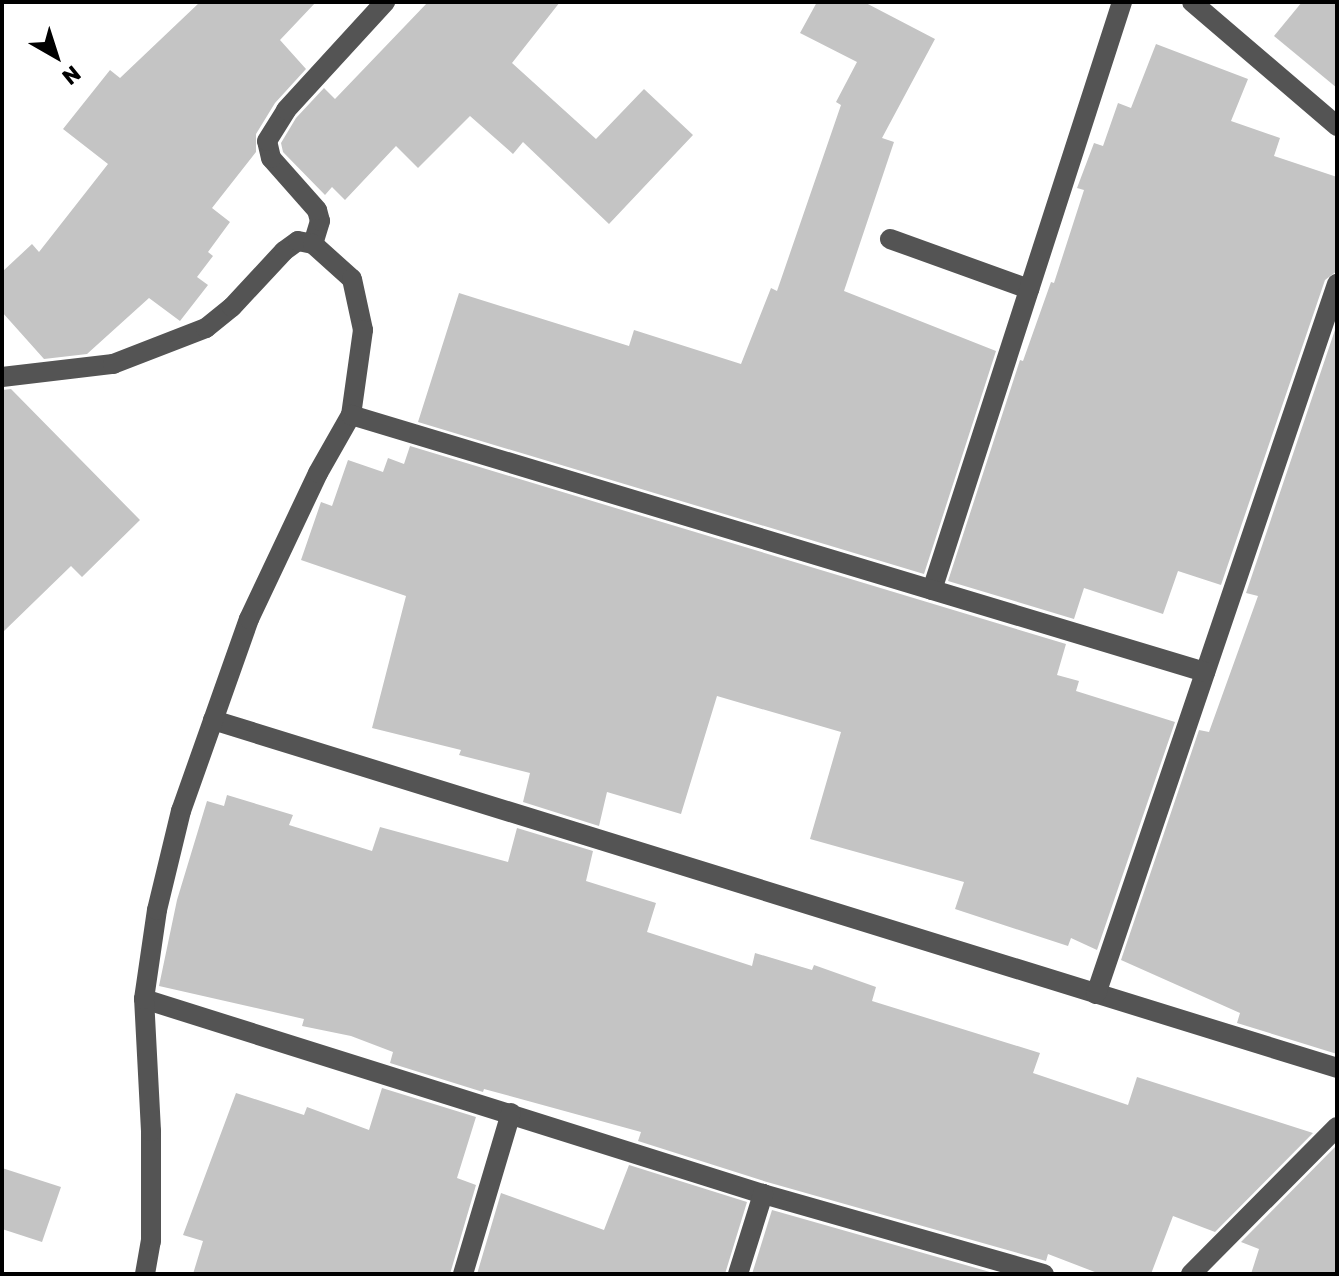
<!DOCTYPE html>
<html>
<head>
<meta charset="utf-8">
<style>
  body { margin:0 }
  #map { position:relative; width:1339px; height:1276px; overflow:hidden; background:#fff; font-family:Rubik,sans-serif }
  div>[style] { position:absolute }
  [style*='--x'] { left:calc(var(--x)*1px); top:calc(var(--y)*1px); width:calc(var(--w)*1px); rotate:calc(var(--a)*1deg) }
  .building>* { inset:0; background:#c4c4c4 }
  .minor>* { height:20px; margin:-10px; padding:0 10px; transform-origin:10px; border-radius:10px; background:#545454 }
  span { translate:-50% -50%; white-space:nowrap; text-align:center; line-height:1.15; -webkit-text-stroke:7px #fff; paint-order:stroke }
  .frame { position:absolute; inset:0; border:4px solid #000; pointer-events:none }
  .north { position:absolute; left:16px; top:16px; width:80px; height:80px; -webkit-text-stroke:6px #fff; paint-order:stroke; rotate:141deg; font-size:22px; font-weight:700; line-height:32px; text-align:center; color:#000 }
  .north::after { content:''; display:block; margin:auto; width:28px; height:36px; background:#000; clip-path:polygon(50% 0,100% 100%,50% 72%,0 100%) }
</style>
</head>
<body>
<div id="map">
  <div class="building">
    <div style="clip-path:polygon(200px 2px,316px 2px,280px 40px,306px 69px,275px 103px,256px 134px,256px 152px,212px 208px,230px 222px,208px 252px,213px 256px,197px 277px,208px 285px,180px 321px,149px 298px,87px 354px,44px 359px,2px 312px,2px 272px,32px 244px,39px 252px,108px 164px,63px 129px,110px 70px,120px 78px)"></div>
    <div style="clip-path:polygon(428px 2px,560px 2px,512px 63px,596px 139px,644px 89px,693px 135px,609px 224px,523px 142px,513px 154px,470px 116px,418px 168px,396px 146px,345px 200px,332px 187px,325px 195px,283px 152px,281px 143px,296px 118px,324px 88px,335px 99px)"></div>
    <div style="clip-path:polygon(817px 2px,864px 2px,935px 39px,882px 138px,894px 142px,844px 291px,996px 351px,924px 574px,418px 422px,459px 293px,629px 346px,634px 330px,741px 364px,771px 288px,777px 291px,841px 105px,836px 102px,857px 62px,800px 33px)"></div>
    <div style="clip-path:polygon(1302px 2px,1337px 2px,1337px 88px,1274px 36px)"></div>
    <div style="clip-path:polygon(1156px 44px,1248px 79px,1231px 121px,1280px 138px,1274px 156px,1337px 177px,1337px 271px,1325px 280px,1221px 585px,1178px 571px,1163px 614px,1084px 588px,1074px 619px,948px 581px,1020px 360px,1023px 361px,1051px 282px,1054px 283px,1084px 190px,1077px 188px,1094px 143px,1103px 146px,1118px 103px,1131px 108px)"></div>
    <div style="clip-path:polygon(1337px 324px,1337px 1054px,1237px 1023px,1240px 1013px,1121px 960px,1199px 730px,1209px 732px,1258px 596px,1246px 593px)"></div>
    <div style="clip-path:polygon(11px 389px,140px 520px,82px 577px,71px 566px,2px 633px,2px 390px)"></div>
    <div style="clip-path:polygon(410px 446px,1066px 644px,1057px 675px,1079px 681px,1076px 691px,1175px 722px,1097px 950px,1071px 938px,1068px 946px,955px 909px,964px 882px,810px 839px,841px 732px,717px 696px,681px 814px,607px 792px,599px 826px,523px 802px,530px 773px,459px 755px,461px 750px,372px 728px,406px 596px,301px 560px,321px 502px,332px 506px,348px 460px,383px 472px,388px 458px,404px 464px)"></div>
    <div style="clip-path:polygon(227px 795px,293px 815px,289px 825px,372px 851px,380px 827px,508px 862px,517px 828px,593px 851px,586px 881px,656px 903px,647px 932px,752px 966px,755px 953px,812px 970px,814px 965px,876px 987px,872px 1001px,1040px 1053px,1033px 1073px,1128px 1105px,1137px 1077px,1313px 1133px,1215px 1232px,1173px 1216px,1151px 1274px,1100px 1274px,1048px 1254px,1046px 1261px,767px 1182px,638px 1141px,641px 1132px,484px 1089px,483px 1092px,390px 1063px,393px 1052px,351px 1036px,302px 1026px,304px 1019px,159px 986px,177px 900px,207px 801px,224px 806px)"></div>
    <div style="clip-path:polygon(382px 1088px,476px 1117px,457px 1178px,476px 1185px,450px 1274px,193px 1274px,203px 1241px,183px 1235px,236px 1093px,304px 1115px,307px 1107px,369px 1130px)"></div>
    <div style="clip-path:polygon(1337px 1145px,1337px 1274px,1251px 1274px,1259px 1249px,1241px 1242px)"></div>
    <div style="clip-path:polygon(629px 1165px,747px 1202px,725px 1274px,477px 1274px,501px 1193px,604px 1230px)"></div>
    <div style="clip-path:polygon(2px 1168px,61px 1187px,42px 1242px,2px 1229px)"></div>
    <div style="clip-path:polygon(772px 1210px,997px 1274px,752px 1274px)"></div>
  </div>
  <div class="minor">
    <div style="--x:1192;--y:2;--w:191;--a:40.5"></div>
    <div style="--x:890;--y:239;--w:148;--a:19.8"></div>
    <div style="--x:313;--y:244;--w:24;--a:-73"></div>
    <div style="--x:320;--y:221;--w:11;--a:-105"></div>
    <div style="--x:317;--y:210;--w:69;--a:-131.5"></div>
    <div style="--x:271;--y:158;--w:17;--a:-103"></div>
    <div style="--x:267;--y:141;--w:36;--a:-58"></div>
    <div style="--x:286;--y:110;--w:147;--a:-47.5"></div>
    <div style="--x:2;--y:377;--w:112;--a:-6.7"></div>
    <div style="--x:113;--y:364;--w:100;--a:-21.2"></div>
    <div style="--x:206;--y:328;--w:33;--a:-39"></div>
    <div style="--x:232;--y:307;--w:76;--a:-47.1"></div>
    <div style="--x:284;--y:251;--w:17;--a:-36"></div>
    <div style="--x:298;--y:241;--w:15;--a:11"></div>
    <div style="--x:313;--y:244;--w:52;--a:41.9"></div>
    <div style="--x:352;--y:279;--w:52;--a:77.8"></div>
    <div style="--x:363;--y:330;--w:86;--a:98"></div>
    <div style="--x:932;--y:590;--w:618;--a:-72.09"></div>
    <div style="--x:213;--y:720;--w:1177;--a:17.2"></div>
    <div style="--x:1096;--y:994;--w:750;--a:-71.25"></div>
    <div style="--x:144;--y:999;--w:649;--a:17.49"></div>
    <div style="--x:763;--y:1194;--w:292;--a:15.9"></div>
    <div style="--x:145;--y:1274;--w:34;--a:-80"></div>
    <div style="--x:151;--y:1241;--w:110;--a:-90"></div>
    <div style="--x:151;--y:1131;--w:132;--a:-93"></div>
    <div style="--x:144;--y:999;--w:90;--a:-81.7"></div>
    <div style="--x:157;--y:910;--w:102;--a:-76.4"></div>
    <div style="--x:181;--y:811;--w:204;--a:-70.5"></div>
    <div style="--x:249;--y:619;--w:161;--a:-64.7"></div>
    <div style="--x:318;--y:473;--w:67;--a:-60.4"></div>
    <div style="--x:351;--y:415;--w:892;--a:16.75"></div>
    <div style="--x:463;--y:1274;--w:168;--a:-73.4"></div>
    <div style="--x:738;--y:1274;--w:84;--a:-72.6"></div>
    <div style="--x:1191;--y:1274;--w:207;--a:-45.2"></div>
  </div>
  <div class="frame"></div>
  <div class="north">N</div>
</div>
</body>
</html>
